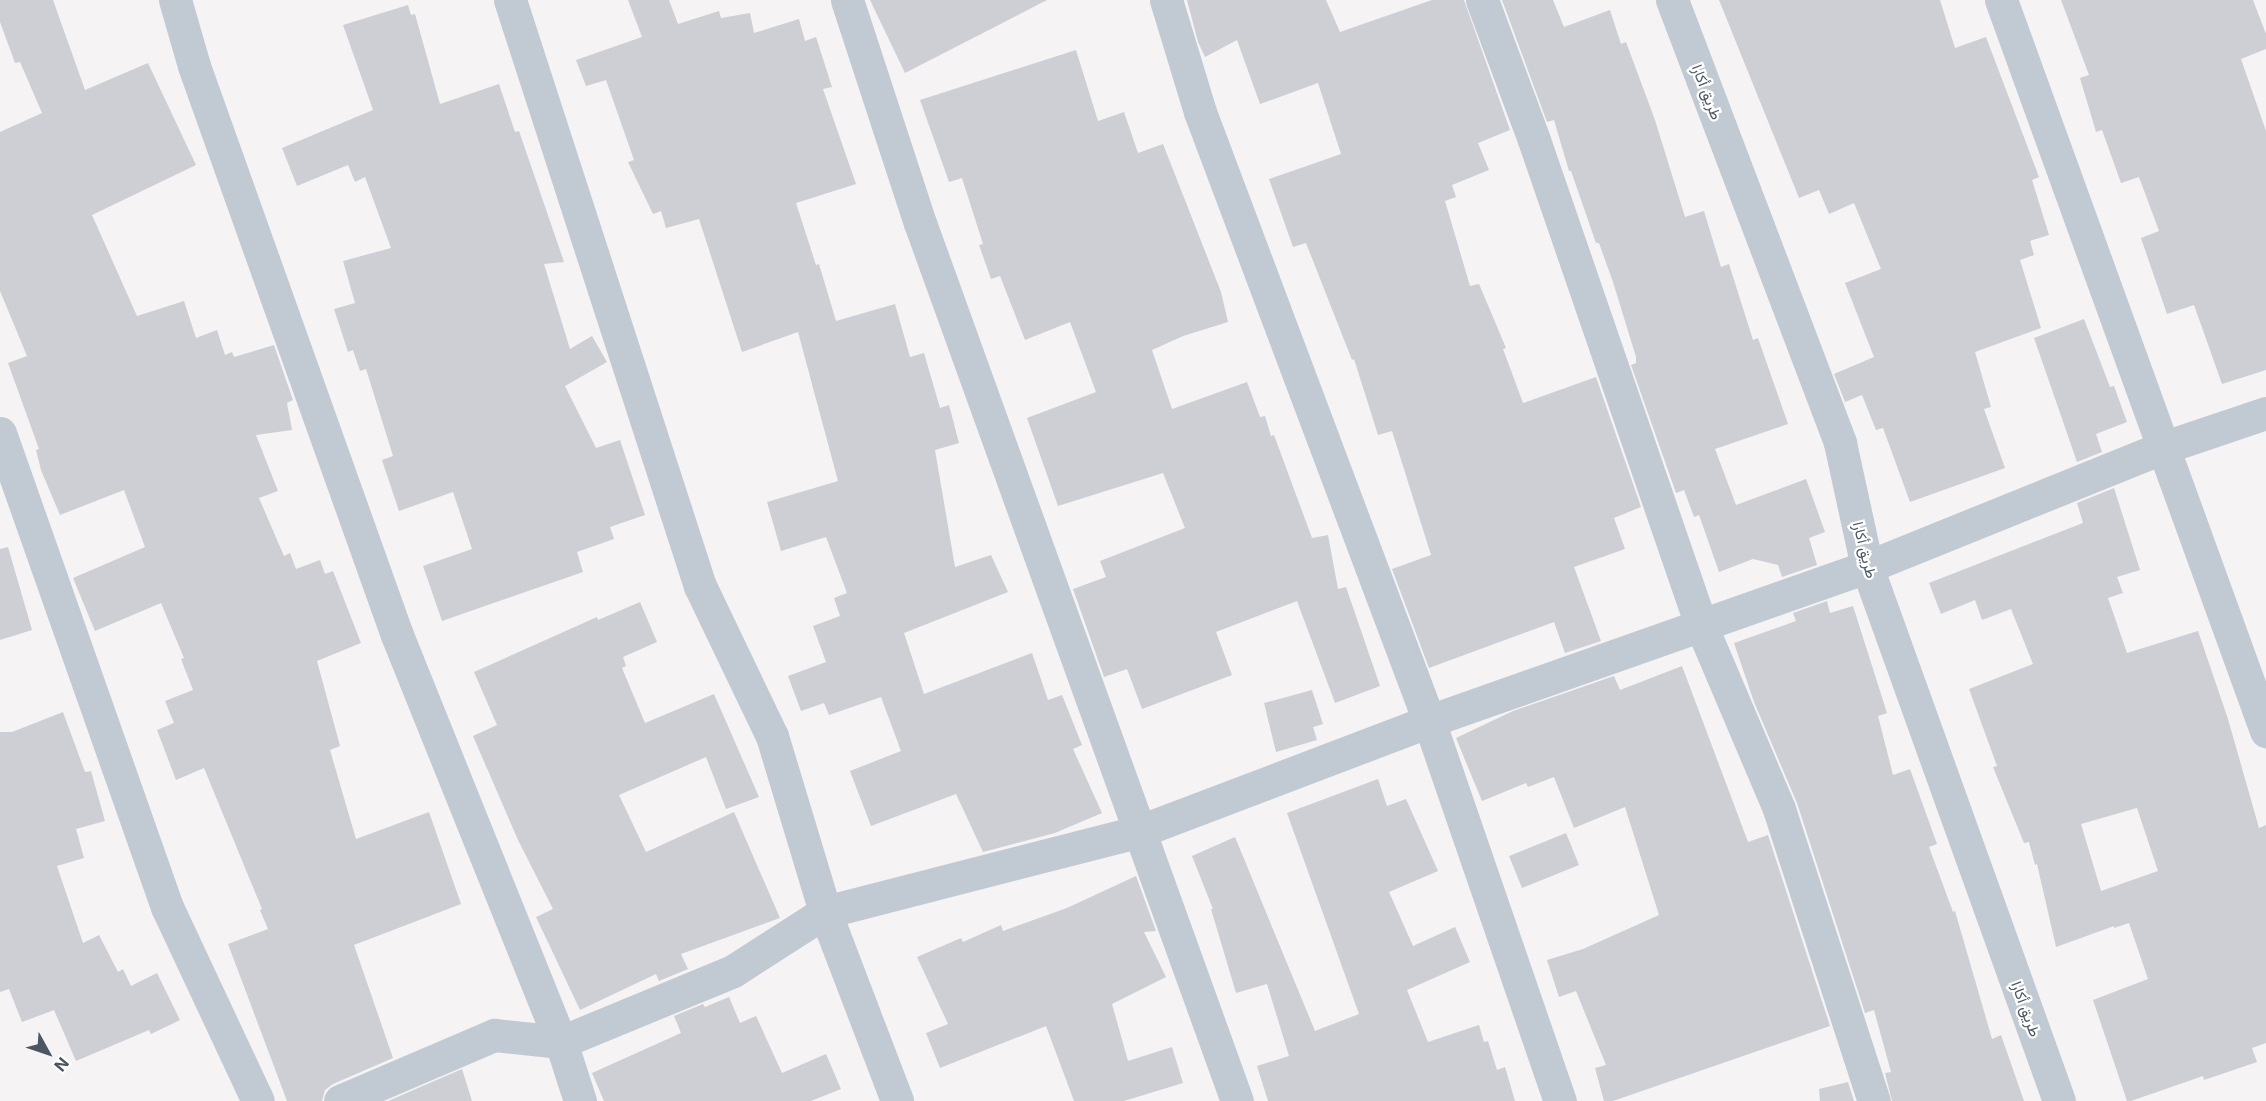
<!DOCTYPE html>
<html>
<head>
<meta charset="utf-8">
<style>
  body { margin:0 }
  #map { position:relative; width:2266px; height:1101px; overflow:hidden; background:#f5f3f3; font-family:Inter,Vazirmatn,sans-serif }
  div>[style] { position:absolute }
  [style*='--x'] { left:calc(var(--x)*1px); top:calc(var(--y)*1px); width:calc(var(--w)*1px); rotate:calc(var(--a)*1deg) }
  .building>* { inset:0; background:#cdcfd5 }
  .street>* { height:33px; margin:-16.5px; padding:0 16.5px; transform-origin:16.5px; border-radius:16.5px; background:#c1cad2 }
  span { translate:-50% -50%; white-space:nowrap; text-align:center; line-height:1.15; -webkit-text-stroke:4.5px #fff; paint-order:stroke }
  .street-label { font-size:15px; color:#4a5661 }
  .north { position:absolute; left:18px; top:1023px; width:60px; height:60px; -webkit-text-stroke:4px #fff; paint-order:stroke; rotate:130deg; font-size:16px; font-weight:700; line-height:24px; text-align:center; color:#4a5661 }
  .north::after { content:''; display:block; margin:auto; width:21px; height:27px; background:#4a5661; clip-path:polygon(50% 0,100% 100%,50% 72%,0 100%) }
</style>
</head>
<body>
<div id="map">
  <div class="building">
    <div style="clip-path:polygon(0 0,53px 0,85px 90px,148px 63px,196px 165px,92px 215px,137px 316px,184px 301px,196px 338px,217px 330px,225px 355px,232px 352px,234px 357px,274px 345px,293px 400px,287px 403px,292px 430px,256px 435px,278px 491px,259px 498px,284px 556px,290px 553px,296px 569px,320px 560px,325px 574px,333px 571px,361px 643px,317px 661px,340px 746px,330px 750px,356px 839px,429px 812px,461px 904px,354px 945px,393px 1058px,333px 1084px,325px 1090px,322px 1101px,287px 1101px,228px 944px,268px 929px,260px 910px,262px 909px,204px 768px,176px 780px,157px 730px,174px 723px,165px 701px,193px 690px,181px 659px,184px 658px,161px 603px,95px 631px,73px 578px,145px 547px,124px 490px,60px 515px,41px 470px,36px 450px,39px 449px,8px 363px,27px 356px,0 291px,0 132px,42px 113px,20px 62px,15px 63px,0 22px)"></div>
    <div style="clip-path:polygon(628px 0,669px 0,678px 24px,719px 11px,721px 18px,750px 13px,754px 33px,799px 19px,805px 41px,816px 37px,832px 87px,823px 89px,856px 184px,796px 203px,816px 265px,819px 264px,836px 321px,895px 304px,910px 357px,924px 353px,940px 408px,949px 405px,959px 443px,935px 450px,955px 567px,991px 555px,1008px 592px,904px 633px,924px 694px,1032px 653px,1048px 700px,1062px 695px,1082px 745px,1073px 749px,1102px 813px,1055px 833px,983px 852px,956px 794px,871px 826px,850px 771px,901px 751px,881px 697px,829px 715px,824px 703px,801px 711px,788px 676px,826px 662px,813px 626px,840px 616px,834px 598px,847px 593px,826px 537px,781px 551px,767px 502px,838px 481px,798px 332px,742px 352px,699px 219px,666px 228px,661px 211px,653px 214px,628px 162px,634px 160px,606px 80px,586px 86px,576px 60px,642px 37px)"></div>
    <div style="clip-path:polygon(870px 0,1047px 0,905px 73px)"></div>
    <div style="clip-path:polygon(1187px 0,1326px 0,1340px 32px,1432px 0,1464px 0,1510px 130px,1478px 143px,1489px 170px,1452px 185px,1456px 197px,1445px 201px,1470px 286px,1479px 284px,1506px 348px,1503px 349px,1523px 403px,1596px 377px,1641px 507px,1614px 518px,1625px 549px,1574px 567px,1601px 641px,1565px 653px,1554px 622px,1429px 668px,1392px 569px,1431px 555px,1392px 431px,1378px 435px,1354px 359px,1352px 360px,1306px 243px,1293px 247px,1269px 179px,1341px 154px,1318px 83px,1260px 104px,1237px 40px,1205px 57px,1198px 42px)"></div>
    <div style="clip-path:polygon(1502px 0,1553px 0,1564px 27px,1610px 10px,1621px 44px,1626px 42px,1655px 120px,1685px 217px,1704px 211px,1721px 267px,1729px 264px,1753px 340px,1758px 338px,1788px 424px,1715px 449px,1736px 505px,1806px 479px,1825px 532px,1809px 538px,1817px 565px,1782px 577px,1778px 565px,1753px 559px,1719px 572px,1699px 515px,1694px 517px,1684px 490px,1676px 493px,1631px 365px,1636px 363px,1636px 357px,1613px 282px,1599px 243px,1596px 243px,1571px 171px,1569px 171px,1554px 120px,1547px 122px)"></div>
    <div style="clip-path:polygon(1719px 0,1940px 0,1955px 48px,1986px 37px,2039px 177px,2032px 180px,2049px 235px,2030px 241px,2034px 255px,2020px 260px,2041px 328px,1975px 352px,1991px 407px,1984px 409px,2005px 468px,1910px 502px,1883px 428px,1876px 430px,1862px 395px,1845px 402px,1834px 374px,1874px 357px,1845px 283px,1881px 269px,1854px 203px,1829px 214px,1819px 190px,1799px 198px)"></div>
    <div style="clip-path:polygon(2061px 0,2253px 0,2266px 34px,2266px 49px,2241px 59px,2266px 131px,2266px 370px,2222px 384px,2194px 305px,2167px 314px,2141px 238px,2159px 231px,2139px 177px,2121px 183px,2102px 130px,2096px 132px,2080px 78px,2089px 75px)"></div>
    <div style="clip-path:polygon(408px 5px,411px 15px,415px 14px,440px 104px,499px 84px,515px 132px,519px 131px,564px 262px,544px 264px,570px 349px,592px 336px,607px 362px,565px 386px,596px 448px,620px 440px,645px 515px,610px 527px,614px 539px,577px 552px,583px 572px,442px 621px,423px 566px,472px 549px,453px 492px,399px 511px,382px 460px,393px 456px,366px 369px,360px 371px,353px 350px,348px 352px,334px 309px,355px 303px,343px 261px,391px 248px,365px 177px,355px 182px,348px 165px,297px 186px,282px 148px,373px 110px,343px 25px)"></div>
    <div style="clip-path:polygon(1076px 50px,1098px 121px,1124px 112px,1138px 153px,1163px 144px,1221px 292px,1228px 322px,1183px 336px,1152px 350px,1172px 409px,1247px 382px,1260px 417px,1265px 416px,1271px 436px,1274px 435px,1312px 538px,1328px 535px,1338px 589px,1346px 587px,1380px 686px,1335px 703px,1297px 601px,1216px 632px,1232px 675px,1142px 709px,1127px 669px,1104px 677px,1073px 589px,1106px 577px,1100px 561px,1185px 528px,1163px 473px,1058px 506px,1027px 418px,1096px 392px,1070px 322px,1025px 340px,1000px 276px,991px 279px,979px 245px,983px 244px,962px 178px,949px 182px,920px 100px)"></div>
    <div style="clip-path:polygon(2084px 319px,2110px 387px,2114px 386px,2127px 422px,2096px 434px,2102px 452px,2077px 462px,2034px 338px)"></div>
    <div style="clip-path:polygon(evenodd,2114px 488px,2140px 570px,2117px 577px,2123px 593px,2108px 598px,2127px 653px,2198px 631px,2228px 719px,2259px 828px,2266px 825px,2266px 1043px,2252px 1048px,2257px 1062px,2204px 1080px,2203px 1076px,2131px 1101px,2127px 1101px,2093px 1000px,2148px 979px,2129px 923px,2114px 928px,2114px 926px,2056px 947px,2037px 864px,2035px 865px,2029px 842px,2024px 843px,1993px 767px,1997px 766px,1969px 689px,2033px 664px,2011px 609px,1982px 620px,1975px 600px,1941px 614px,1929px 583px,2083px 523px,2077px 503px,2114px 488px,2137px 808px,2158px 871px,2101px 891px,2081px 824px,2137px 808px)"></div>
    <div style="clip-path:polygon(8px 547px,32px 630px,0 640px,0 549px)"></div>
    <div style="clip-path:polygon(1827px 601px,1830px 613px,1853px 606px,1887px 713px,1878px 716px,1893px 775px,1910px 769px,1937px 844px,1929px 847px,1953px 912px,1955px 911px,1992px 1039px,2001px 1035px,2024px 1101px,1892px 1101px,1885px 1073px,1891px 1072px,1874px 1010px,1865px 1013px,1797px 803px,1754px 702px,1734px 643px,1796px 621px,1793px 613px)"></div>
    <div style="clip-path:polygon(640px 602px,657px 642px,623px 657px,626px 666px,622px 668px,645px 723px,714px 694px,759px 797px,726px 809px,706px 757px,619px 795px,646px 852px,734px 812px,780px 918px,681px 954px,688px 969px,659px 981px,656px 974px,580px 1010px,536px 917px,553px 909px,518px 840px,473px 736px,497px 725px,474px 672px,597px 617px,598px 620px)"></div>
    <div style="clip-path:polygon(1682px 666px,1748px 842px,1768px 835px,1830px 1026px,1613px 1101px,1604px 1101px,1595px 1068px,1606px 1065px,1576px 991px,1559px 997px,1547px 960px,1583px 949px,1659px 915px,1625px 807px,1574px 828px,1554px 777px,1528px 787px,1526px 783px,1482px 801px,1456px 738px,1513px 711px,1614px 676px,1620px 690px)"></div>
    <div style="clip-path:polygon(1312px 690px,1323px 724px,1313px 727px,1317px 740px,1276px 752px,1264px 703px)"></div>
    <div style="clip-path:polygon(63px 712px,85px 772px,91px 771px,105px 821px,76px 829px,84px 858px,57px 866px,83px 943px,99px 935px,118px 972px,123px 969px,131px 986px,157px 973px,180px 1020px,151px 1034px,149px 1030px,76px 1061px,54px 1010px,22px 1022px,9px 989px,0 992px,0 732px,12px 732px)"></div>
    <div style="clip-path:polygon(1378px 779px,1387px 806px,1406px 799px,1438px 871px,1389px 892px,1413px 946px,1455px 927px,1470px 962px,1407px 990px,1428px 1042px,1479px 1025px,1484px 1042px,1488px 1041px,1497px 1070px,1505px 1067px,1515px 1101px,1268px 1101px,1257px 1066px,1289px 1056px,1267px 984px,1236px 993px,1211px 909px,1213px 909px,1192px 856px,1235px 837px,1315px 1031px,1359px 1014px,1287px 813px)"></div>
    <div style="clip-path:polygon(1566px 833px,1579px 865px,1522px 888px,1509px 856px)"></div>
    <div style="clip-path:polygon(1136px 876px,1156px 931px,1144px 932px,1166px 977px,1112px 1004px,1128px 1061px,1172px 1047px,1183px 1083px,1124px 1101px,1074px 1101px,1046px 1026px,940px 1068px,926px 1033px,948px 1024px,917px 957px,961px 938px,963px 942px,1001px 925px,1003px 931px,1067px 908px)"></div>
    <div style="clip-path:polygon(729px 997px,740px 1023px,756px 1016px,782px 1073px,826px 1054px,841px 1089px,811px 1101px,604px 1101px,592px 1073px,681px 1033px,674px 1016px,703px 1004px,705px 1007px)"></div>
    <div style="clip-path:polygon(462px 1069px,472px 1101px,388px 1101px)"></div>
    <div style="clip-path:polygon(1848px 1082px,1854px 1101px,1820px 1101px,1819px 1089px)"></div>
  </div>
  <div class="street">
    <div style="--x:175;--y:0;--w:69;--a:73.9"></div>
    <div style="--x:194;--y:66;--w:604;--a:70.37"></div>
    <div style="--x:397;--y:635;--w:439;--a:68.1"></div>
    <div style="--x:561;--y:1042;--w:62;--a:72.1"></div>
    <div style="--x:510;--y:0;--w:616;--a:72.04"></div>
    <div style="--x:700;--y:586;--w:166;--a:64.4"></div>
    <div style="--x:772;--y:736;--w:184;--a:73.2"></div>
    <div style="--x:825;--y:912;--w:202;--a:69.1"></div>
    <div style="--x:847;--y:0;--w:235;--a:71.9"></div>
    <div style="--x:920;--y:223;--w:933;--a:70.15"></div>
    <div style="--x:1166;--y:0;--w:117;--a:73.1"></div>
    <div style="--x:1200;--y:112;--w:651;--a:69.39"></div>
    <div style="--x:1429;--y:721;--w:402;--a:71"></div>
    <div style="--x:1482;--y:0;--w:149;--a:69.6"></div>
    <div style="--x:1534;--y:140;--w:513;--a:71"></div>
    <div style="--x:1701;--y:625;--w:200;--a:67"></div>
    <div style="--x:1779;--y:809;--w:307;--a:72"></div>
    <div style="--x:1672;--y:0;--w:474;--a:69.2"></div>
    <div style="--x:1840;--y:443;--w:127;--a:77.7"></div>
    <div style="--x:1867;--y:567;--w:567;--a:70.22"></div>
    <div style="--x:2001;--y:0;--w:778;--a:70.07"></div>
    <div style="--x:0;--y:433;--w:503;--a:70.59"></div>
    <div style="--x:167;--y:907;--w:214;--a:64.9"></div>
    <div style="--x:340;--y:1101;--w:168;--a:-23.2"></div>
    <div style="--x:494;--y:1035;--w:67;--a:6"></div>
    <div style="--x:561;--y:1042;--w:186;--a:-22.4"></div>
    <div style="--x:733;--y:971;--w:109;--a:-32.7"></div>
    <div style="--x:825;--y:912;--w:325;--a:-14.4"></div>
    <div style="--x:1140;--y:831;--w:309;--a:-20.8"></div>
    <div style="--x:1429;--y:721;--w:464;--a:-19.4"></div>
    <div style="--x:1867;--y:567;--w:318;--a:-22"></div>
    <div style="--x:2162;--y:448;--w:110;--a:-18.6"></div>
  </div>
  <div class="street-label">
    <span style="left:1707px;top:92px;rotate:69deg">طريق أكارا</span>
    <span style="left:1865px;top:550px;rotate:76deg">طريق أكارا</span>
    <span style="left:2026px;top:1009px;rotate:70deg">طريق أكارا</span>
  </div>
  <div class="north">N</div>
</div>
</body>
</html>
